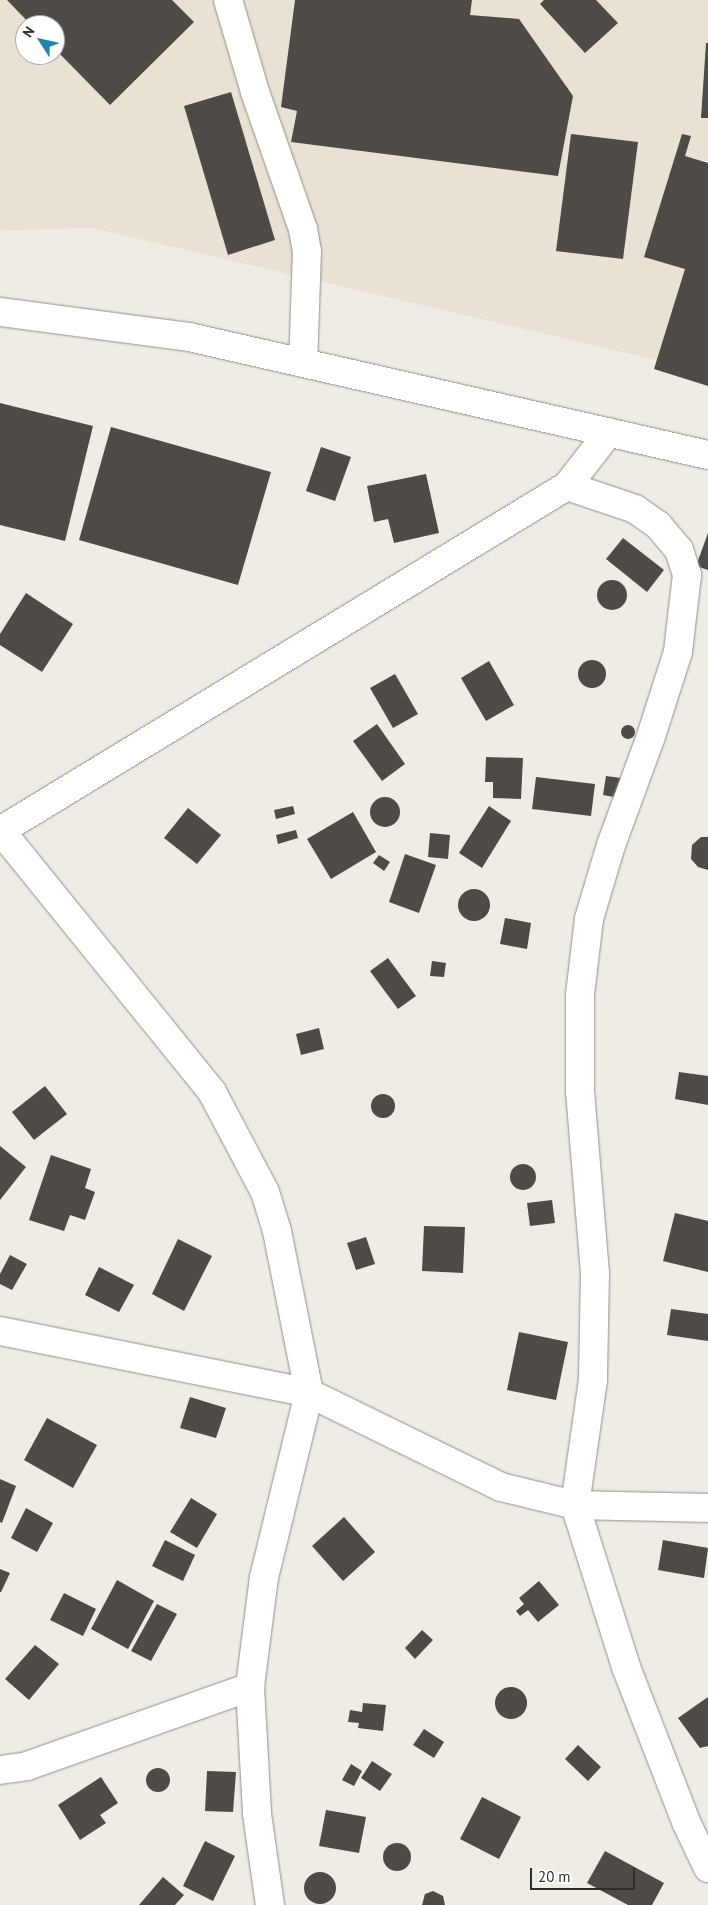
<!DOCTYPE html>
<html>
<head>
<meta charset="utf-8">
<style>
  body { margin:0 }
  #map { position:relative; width:708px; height:1905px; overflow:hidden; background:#efece6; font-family:"PT Sans",sans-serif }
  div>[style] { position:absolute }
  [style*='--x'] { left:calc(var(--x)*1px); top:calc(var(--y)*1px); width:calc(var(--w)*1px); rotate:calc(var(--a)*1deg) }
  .built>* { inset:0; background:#e8e1d4 }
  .building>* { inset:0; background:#4e4b46 }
  .round { border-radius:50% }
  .roads { filter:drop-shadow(0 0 1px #928f89) drop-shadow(0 0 1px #928f89) }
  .minor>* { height:28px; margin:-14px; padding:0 14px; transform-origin:14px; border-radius:14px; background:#fff }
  span { translate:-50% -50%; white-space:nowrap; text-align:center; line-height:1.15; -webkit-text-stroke:5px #fff; paint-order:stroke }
  .north { position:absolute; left:15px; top:15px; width:50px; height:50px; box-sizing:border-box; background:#fff; border:1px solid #ababaa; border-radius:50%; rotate:305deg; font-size:14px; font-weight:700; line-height:20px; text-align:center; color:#2e2d2a }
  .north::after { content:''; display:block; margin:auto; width:18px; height:22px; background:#1e86ae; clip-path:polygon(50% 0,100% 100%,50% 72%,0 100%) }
  .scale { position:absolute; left:530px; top:1868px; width:105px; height:22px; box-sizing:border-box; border:2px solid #2e2d2a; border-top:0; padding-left:6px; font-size:15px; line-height:18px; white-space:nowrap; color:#2e2d2a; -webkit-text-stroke:4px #fff; paint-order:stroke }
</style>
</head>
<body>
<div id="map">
  <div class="built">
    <div style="clip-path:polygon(evenodd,0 0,708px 0,708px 372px,92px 228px,0 230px,0 0,25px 25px,55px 25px,55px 55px,25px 55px,25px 25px)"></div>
  </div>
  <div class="building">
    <div style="clip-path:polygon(7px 0,172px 0,194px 22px,110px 105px,55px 49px,55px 25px,31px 25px)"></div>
    <div style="clip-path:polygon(295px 0,472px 0,470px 15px,519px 19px,573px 96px,558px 176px,291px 142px,297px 111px,281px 107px)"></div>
    <div style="clip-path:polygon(544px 0,596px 0,618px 23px,585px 53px,540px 4px)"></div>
    <div style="clip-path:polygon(706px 43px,708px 43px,708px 118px,701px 118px)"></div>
    <div style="clip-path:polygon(231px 92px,275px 240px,228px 255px,184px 106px)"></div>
    <div style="clip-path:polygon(571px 134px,638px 142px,623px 259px,556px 251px)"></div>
    <div style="clip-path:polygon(682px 134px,691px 136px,685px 156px,708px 163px,708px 386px,654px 369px,685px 269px,644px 257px)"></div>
    <div style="clip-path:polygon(0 403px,93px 426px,65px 541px,0 525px)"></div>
    <div style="clip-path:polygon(111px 427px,271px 472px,238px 585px,79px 540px)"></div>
    <div style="clip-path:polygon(321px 447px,351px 457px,335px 501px,306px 491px)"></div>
    <div style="clip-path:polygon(426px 474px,439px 533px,394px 543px,388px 519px,374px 522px,367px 486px)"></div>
    <div style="clip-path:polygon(708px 533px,708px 570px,696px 566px)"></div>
    <div style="clip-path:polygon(623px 538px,664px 570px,647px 592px,606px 559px)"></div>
    <div class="round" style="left:597px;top:580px;width:30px;height:30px"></div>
    <div style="clip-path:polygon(26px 593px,73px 624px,42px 672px,0 645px,0 634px)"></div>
    <div class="round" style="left:578px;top:660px;width:28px;height:28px"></div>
    <div style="clip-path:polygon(489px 661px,514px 705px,486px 721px,461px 678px)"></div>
    <div style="clip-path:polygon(395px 674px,418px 714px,393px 728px,370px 688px)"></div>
    <div style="clip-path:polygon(377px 724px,405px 764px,382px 781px,353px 741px)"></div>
    <div class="round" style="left:621px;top:725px;width:14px;height:14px"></div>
    <div style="clip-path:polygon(486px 757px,523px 758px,521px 799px,493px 798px,493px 782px,485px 782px)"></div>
    <div style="clip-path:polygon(606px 776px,621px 778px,619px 798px,603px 795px)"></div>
    <div style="clip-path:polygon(536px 777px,595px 784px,591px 816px,532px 809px)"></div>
    <div class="round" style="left:370px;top:797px;width:30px;height:30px"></div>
    <div style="clip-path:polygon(293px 806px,295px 814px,276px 819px,274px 810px)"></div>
    <div style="clip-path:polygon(489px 806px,511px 821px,482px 868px,459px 853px)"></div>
    <div style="clip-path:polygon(188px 808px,221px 835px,197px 864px,164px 838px)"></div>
    <div style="clip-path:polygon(353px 812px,376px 852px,331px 879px,307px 839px)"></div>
    <div style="clip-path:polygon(296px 830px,298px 838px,278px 844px,276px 835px)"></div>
    <div style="clip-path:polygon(430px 833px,450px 835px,448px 859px,428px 857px)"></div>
    <div style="clip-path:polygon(701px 837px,708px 837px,708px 870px,698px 867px,691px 859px,692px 845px)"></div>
    <div style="clip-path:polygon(405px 854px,436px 865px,419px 913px,389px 902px)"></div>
    <div style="clip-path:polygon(379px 855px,390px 862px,384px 871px,373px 863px)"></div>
    <div class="round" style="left:458px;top:889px;width:32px;height:32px"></div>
    <div style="clip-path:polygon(505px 918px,531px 923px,527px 949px,500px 944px)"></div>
    <div style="clip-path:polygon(388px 958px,416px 996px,398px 1009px,370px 971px)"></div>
    <div style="clip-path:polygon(432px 961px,446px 963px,444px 977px,430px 976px)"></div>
    <div style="clip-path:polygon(319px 1028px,324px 1049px,301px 1055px,296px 1034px)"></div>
    <div style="clip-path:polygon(679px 1072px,708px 1076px,708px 1105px,675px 1099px)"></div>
    <div style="clip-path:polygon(45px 1086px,67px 1114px,34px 1140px,12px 1112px)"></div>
    <div class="round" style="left:371px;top:1094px;width:24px;height:24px"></div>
    <div style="clip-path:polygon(0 1146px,26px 1167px,0 1200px)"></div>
    <div style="clip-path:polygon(51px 1155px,91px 1169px,85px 1188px,95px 1192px,85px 1220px,70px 1215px,64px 1231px,29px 1220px)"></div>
    <div class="round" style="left:510px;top:1164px;width:26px;height:26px"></div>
    <div style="clip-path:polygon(552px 1200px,555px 1223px,530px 1226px,527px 1203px)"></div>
    <div style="clip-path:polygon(675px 1213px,708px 1221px,708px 1272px,663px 1261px)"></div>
    <div style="clip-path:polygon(424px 1226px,465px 1227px,463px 1273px,422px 1271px)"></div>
    <div style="clip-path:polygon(366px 1237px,375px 1264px,356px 1270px,347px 1243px)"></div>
    <div style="clip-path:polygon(178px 1239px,212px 1256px,184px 1311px,152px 1294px)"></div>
    <div style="clip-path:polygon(10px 1255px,27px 1264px,12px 1290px,0 1284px,0 1274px)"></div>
    <div style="clip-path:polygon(99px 1267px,134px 1285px,119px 1312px,85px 1295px)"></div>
    <div style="clip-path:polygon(671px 1309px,708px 1314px,708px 1341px,667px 1335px)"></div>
    <div style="clip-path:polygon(519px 1332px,568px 1342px,556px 1400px,507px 1390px)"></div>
    <div style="clip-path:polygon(190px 1397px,226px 1408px,216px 1438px,180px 1428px)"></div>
    <div style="clip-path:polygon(47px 1418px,97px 1445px,73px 1488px,24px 1460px)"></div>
    <div style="clip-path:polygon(0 1479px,16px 1486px,2px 1523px,0 1522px)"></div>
    <div style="clip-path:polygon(191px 1498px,217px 1514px,197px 1548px,170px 1532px)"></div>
    <div style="clip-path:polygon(26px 1508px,53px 1523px,37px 1552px,11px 1538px)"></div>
    <div style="clip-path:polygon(344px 1517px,375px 1552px,343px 1581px,312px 1546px)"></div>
    <div style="clip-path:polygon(165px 1540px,195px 1555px,183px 1581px,152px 1566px)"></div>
    <div style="clip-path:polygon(663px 1540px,708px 1548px,704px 1578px,658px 1570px)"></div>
    <div style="clip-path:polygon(0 1569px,10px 1573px,1px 1592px,0 1592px)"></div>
    <div style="clip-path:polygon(117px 1580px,154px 1601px,128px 1649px,91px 1629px)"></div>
    <div style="clip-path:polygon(539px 1581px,559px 1605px,538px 1622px,528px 1610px,520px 1616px,516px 1611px,524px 1604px,519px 1598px)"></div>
    <div style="clip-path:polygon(64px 1593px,96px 1609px,83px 1636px,50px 1620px)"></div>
    <div style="clip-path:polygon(157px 1604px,177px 1614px,151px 1661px,131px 1651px)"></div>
    <div style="clip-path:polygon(422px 1630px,433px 1640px,415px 1659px,405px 1648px)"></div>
    <div style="clip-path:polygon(35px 1645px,59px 1664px,29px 1700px,5px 1679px)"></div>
    <div class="round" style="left:495px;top:1687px;width:32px;height:32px"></div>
    <div style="clip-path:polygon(708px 1697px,708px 1746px,700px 1748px,678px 1718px)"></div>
    <div style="clip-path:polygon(363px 1703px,386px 1705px,383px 1731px,358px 1728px,359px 1723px,348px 1722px,350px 1710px,362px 1712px)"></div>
    <div style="clip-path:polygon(424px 1729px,444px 1742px,434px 1758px,413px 1745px)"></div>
    <div style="clip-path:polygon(578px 1745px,601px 1767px,588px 1781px,565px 1759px)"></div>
    <div style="clip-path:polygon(372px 1761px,392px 1774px,380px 1791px,361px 1778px)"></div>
    <div style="clip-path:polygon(351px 1764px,362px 1771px,354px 1786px,342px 1780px)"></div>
    <div class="round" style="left:146px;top:1768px;width:24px;height:24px"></div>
    <div style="clip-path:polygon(207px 1771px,236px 1772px,233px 1812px,205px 1811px)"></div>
    <div style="clip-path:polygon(101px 1777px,118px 1803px,100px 1815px,106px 1823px,80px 1840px,58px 1805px)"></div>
    <div style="clip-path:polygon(482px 1797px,521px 1817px,499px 1859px,460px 1839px)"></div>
    <div style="clip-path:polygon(326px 1810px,366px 1817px,359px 1853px,319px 1846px)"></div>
    <div style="clip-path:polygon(205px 1841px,235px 1856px,213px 1901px,183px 1886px)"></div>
    <div class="round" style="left:383px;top:1843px;width:28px;height:28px"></div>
    <div style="clip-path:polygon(605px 1851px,664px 1883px,652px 1905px,628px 1905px,587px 1883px)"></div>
    <div class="round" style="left:304px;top:1872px;width:32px;height:32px"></div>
    <div style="clip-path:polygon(163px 1877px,184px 1895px,175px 1905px,139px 1905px)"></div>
    <div style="clip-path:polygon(433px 1891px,443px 1896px,445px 1905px,422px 1905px,425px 1894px)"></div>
  </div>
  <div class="roads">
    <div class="minor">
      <div style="--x:228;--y:0;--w:96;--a:73.6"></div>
      <div style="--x:255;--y:92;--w:145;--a:70.7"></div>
      <div style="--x:303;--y:229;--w:22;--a:80"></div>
      <div style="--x:307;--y:251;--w:112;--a:92"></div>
      <div style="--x:0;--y:312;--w:191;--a:7.5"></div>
      <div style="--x:189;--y:337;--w:532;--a:12.81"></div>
      <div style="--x:567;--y:486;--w:72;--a:18.7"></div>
      <div style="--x:635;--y:509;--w:28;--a:35"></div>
      <div style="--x:658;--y:525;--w:33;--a:50"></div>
      <div style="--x:679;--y:550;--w:26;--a:72"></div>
      <div style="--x:687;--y:575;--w:78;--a:96.7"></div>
      <div style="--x:678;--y:652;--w:91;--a:107.8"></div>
      <div style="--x:650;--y:739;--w:113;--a:110.2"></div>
      <div style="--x:611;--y:845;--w:77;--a:106.6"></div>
      <div style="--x:589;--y:919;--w:77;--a:96.8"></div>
      <div style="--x:580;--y:995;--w:96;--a:90"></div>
      <div style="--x:580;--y:1091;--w:183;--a:85.3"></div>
      <div style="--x:595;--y:1273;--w:107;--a:91.1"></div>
      <div style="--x:593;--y:1380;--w:126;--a:98.2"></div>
      <div style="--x:575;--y:1505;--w:170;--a:72.5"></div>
      <div style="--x:626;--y:1667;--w:166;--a:68.8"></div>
      <div style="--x:686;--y:1822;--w:51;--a:64.4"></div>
      <div style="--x:0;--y:830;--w:337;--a:51"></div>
      <div style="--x:212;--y:1092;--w:113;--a:62.1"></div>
      <div style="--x:265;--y:1192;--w:41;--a:72.9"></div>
      <div style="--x:277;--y:1231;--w:165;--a:78.8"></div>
      <div style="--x:309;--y:1393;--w:189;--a:103.7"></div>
      <div style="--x:264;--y:1577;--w:111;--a:97.3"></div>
      <div style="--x:250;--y:1687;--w:127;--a:86.8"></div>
      <div style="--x:257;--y:1814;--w:92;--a:81.9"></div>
      <div style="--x:0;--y:831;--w:664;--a:-31.32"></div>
      <div style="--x:567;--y:486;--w:68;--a:-52.1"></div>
      <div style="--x:0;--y:1331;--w:315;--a:11.3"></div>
      <div style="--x:309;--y:1393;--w:214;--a:26.1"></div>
      <div style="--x:501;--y:1487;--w:76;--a:13.7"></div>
      <div style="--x:575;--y:1505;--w:133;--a:1.3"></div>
      <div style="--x:0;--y:1770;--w:27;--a:-8"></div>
      <div style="--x:27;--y:1766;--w:237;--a:-19.5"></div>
    </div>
  </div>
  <div class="north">N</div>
  <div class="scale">20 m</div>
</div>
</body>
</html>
